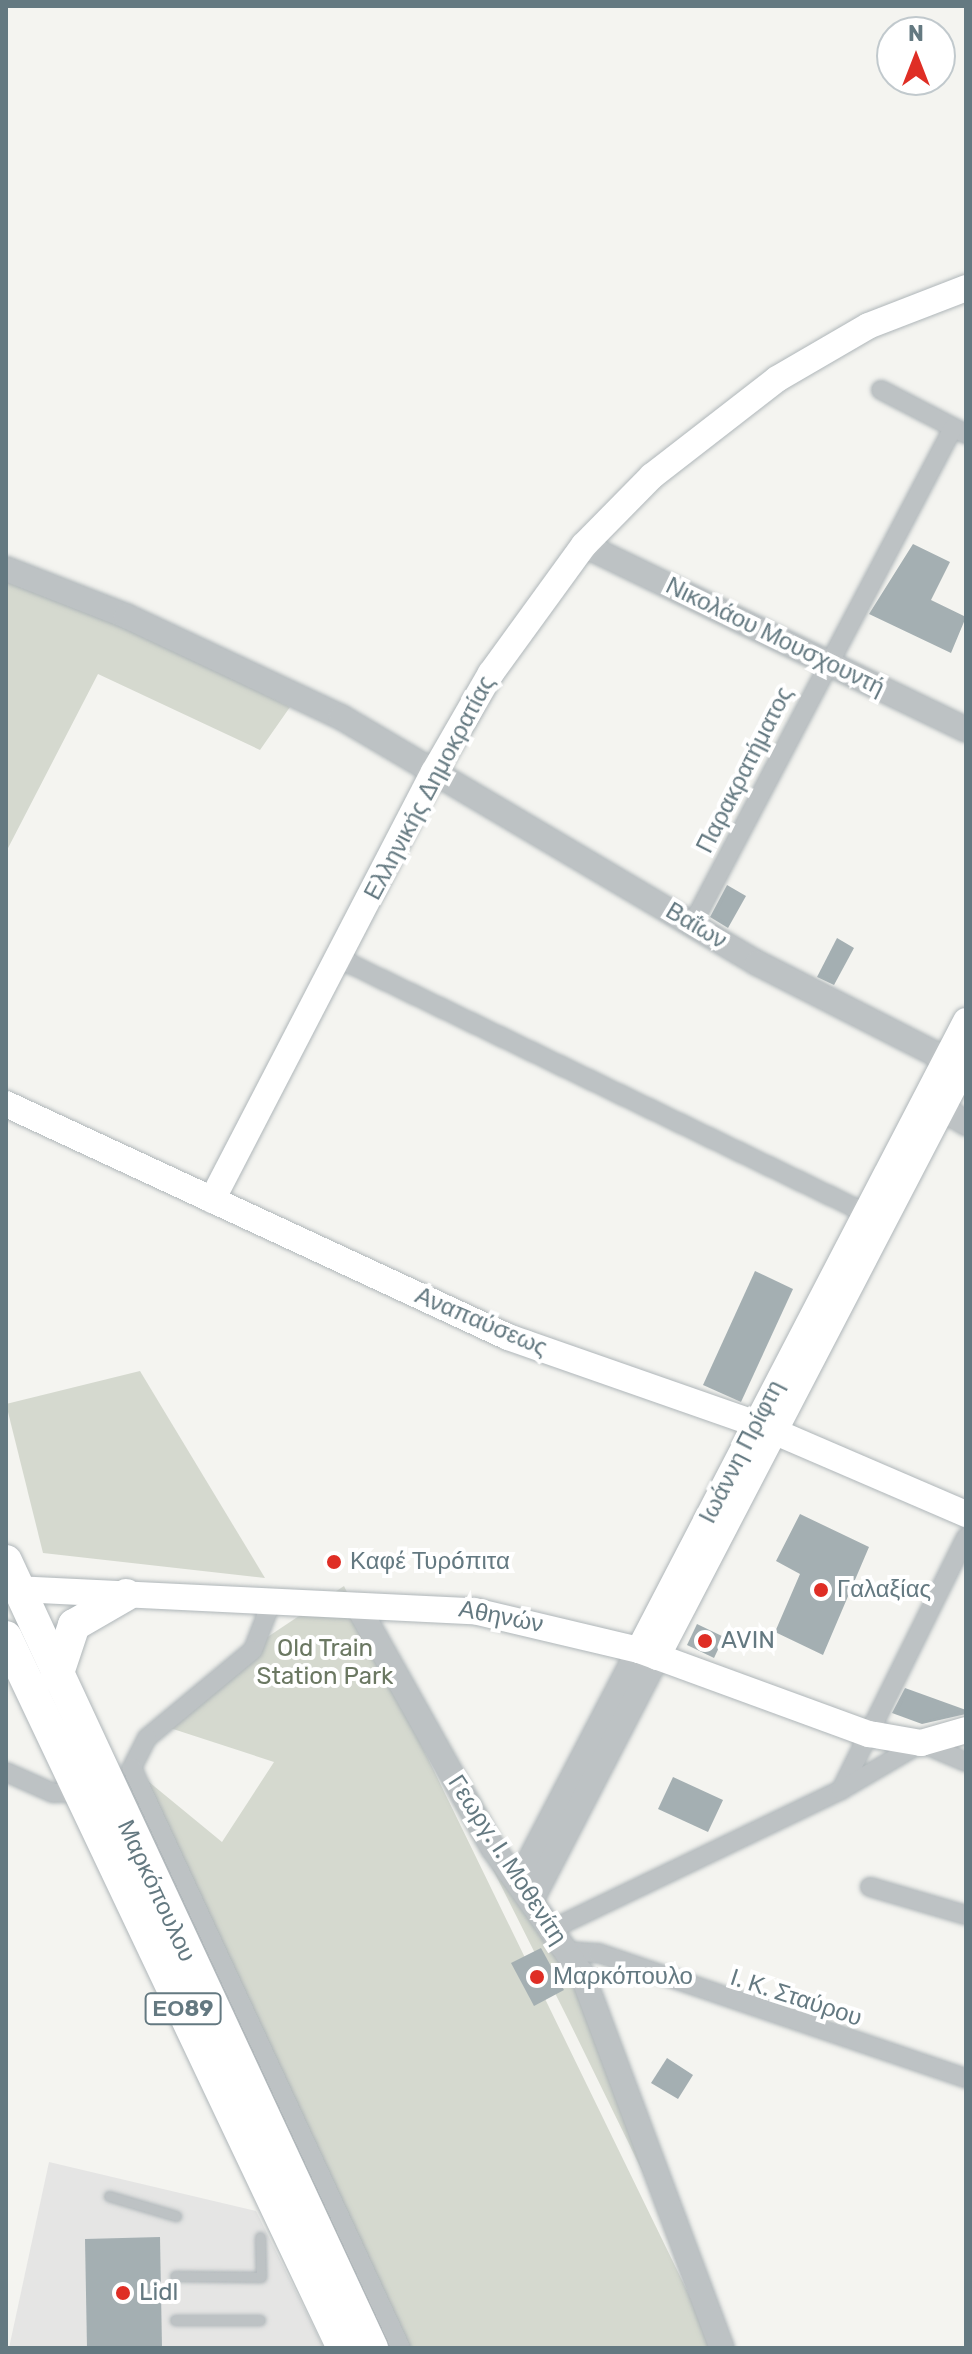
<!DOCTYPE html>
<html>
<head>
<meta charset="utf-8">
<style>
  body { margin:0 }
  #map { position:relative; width:972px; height:2354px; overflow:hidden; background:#f4f4f0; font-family:Rubik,sans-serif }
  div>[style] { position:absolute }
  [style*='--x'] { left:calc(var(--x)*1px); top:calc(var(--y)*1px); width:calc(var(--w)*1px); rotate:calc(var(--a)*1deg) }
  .built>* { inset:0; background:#e5e5e4 }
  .green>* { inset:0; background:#d5d9cf }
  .building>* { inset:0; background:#a4afb2 }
  .roads { filter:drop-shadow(0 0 2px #afb6b9) drop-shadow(0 0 2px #afb6b9) }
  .service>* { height:9px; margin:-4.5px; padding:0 4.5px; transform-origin:4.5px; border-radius:4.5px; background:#bdc2c4 }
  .minor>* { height:18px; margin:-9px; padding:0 9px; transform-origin:9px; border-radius:9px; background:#bdc2c4 }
  .tertiary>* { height:24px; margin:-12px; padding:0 12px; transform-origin:12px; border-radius:12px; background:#bdc2c4 }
  .secondary>* { height:26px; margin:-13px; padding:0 13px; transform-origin:13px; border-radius:13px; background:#fff }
  .trunk>* { height:32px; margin:-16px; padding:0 16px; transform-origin:16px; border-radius:16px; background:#fff }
  .dots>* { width:22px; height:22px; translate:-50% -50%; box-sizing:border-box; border:4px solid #fff; border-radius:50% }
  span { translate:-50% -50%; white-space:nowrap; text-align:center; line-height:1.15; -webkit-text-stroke:8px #fff; paint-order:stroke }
  .shield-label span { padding:2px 6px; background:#fff; border:2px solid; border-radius:6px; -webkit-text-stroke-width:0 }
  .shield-label { font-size:22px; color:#647981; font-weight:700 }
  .street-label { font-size:24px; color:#647981 }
  .poi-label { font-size:24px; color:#647981 }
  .left { translate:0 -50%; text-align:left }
  .park-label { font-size:24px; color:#6b7862 }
  .frame { position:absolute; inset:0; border:8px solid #647981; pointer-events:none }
  .north { position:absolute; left:876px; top:16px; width:80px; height:80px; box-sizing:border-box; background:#fff; border:2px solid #c1c9cd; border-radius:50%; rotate:0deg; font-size:22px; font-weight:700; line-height:32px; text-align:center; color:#647981 }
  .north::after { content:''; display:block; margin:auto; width:28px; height:36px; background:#df2e25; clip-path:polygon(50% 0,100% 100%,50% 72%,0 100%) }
</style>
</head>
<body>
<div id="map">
  <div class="built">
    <div style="clip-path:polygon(49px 2162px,256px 2211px,324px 2348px,9px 2348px)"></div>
  </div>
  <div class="green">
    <div style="clip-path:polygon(6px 581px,125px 626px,290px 707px,260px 750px,98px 674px,6px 852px)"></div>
    <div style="clip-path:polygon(140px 1371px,265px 1578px,43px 1553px,6px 1404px)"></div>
    <div style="clip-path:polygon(344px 1586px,715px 2348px,402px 2348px,132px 1768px,222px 1842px,274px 1762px,170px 1728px,257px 1644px)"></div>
    <div style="clip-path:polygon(422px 1728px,567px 1951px,697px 2283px,568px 2019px)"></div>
  </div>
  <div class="building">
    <div style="clip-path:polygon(913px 544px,950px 562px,931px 600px,966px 617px,951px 653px,869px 614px)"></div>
    <div style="clip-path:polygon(727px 885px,746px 896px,728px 928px,710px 917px)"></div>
    <div style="clip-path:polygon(837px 938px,854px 948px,834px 985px,817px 977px)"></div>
    <div style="clip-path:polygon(755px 1271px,793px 1289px,741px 1402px,703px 1385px)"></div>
    <div style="clip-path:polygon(800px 1514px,869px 1547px,823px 1655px,775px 1632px,800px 1574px,776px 1561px)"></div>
    <div style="clip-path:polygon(697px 1624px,724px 1637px,714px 1658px,687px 1645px)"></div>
    <div style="clip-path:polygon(905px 1688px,966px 1710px,966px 1714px,922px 1724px,892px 1713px)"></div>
    <div style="clip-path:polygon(673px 1777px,723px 1800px,708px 1832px,658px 1809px)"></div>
    <div style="clip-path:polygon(541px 1948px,564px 1990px,534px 2006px,511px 1963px)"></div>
    <div style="clip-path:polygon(667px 2058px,693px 2075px,678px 2099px,651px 2083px)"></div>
    <div style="clip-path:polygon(160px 2237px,162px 2348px,87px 2348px,85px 2239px)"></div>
  </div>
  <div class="roads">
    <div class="service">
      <div style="--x:109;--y:2196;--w:70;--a:16.6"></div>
      <div style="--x:175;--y:2276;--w:86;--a:0.7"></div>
      <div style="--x:261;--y:2277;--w:40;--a:-91.4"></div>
      <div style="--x:175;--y:2320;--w:85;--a:0"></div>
    </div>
    <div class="minor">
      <div style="--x:881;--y:390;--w:96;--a:27.4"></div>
      <div style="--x:693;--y:923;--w:559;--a:-62.29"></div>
      <div style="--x:338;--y:958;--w:595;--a:25.79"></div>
      <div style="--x:271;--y:1603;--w:50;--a:111"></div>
      <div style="--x:253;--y:1650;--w:138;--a:140.3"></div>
      <div style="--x:147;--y:1738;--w:34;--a:117"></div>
      <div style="--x:132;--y:1768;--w:639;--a:65.12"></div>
      <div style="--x:6;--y:1772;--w:51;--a:24.1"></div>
      <div style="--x:53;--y:1793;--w:23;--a:-2"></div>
      <div style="--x:841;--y:1790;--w:282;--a:-63.7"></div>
      <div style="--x:870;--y:1887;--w:100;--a:16.3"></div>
      <div style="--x:552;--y:1929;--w:321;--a:-25.7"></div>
      <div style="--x:841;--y:1790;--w:93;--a:-30.4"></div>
      <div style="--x:921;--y:1743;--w:49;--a:22.9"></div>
      <div style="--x:567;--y:1951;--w:31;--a:4"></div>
      <div style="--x:598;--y:1953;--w:389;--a:18.8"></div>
    </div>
    <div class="tertiary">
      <div style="--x:584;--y:545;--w:424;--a:25.8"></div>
      <div style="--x:6;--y:569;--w:129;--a:21.4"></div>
      <div style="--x:126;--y:616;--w:238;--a:25.2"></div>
      <div style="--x:341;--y:717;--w:483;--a:30.6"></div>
      <div style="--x:757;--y:963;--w:229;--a:27"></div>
      <div style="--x:927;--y:1099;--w:46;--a:31.6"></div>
      <div style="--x:357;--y:1605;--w:278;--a:60.8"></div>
      <div style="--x:493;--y:1848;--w:154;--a:54.8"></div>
      <div style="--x:582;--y:1974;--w:399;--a:69.5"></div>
      <div style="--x:518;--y:1883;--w:263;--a:-62.6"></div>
      <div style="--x:531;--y:1901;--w:275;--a:-62.7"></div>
    </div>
    <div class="secondary">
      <div style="--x:6;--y:1104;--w:553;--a:24.9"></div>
      <div style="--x:508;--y:1337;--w:264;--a:19.3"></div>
      <div style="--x:757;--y:1424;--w:228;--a:23.3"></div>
      <div style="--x:212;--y:1200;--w:482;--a:-62.6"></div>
      <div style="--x:434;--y:772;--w:114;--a:-60.1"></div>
      <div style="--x:491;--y:673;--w:158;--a:-54"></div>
      <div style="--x:584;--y:545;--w:97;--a:-45.4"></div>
      <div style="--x:652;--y:476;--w:158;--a:-37.8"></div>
      <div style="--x:777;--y:379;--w:105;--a:-30.2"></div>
      <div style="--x:868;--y:326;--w:105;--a:-21.2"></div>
      <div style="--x:17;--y:1589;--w:458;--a:2.8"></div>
      <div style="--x:474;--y:1611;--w:170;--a:13.3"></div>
      <div style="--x:639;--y:1650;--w:245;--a:20.1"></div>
      <div style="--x:869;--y:1734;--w:53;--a:9.8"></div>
      <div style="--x:921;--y:1743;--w:47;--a:-16.1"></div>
      <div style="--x:639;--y:1650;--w:709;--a:-62.53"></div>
      <div style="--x:657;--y:1657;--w:670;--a:-62.52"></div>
    </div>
    <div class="trunk">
      <div style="--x:6;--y:1561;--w:868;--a:65.06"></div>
      <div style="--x:6;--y:1637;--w:787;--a:64.64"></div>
      <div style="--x:57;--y:1676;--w:54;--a:-71.6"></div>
      <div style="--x:74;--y:1625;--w:60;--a:-30"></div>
    </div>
  </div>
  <div class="dots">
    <div style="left:334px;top:1562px;background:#df2e25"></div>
    <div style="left:821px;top:1590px;background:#df2e25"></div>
    <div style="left:705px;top:1641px;background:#df2e25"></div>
    <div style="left:537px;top:1977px;background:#df2e25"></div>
    <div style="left:123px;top:2293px;background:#df2e25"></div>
  </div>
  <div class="shield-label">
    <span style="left:183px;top:2009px">ΕΟ89</span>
  </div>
  <div class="street-label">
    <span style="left:775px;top:637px;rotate:26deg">Νικολάου Μουσχουντή</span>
    <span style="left:745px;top:770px;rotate:-63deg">Παρακρατήματος</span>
    <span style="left:430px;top:788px;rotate:-62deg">Ελληνικής Δημοκρατίας</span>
    <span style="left:696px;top:926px;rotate:31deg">Βαΐων</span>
    <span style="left:481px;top:1322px;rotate:23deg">Αναπαύσεως</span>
    <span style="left:742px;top:1452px;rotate:-63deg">Ιωάννη Πρίφτη</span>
    <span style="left:501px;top:1617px;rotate:11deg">Αθηνών</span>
    <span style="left:507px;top:1860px;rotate:57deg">Γεωργ. Ι. Μοθενίτη</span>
    <span style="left:156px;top:1891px;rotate:65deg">Μαρκόπουλου</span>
    <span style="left:796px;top:1998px;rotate:18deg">Ι. Κ. Σταύρου</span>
  </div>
  <div class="poi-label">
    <span class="left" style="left:350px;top:1562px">Καφέ Τυρóπιτα</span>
    <span class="left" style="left:837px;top:1590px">Γαλαξίας</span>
    <span class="left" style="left:721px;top:1641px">AVIN</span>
    <span class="left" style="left:553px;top:1977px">Μαρκόπουλο</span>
    <span class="left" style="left:139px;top:2293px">Lidl</span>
  </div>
  <div class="park-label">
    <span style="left:325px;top:1663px">Old Train<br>Station Park</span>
  </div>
  <div class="frame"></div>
  <div class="north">N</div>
</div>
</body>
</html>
